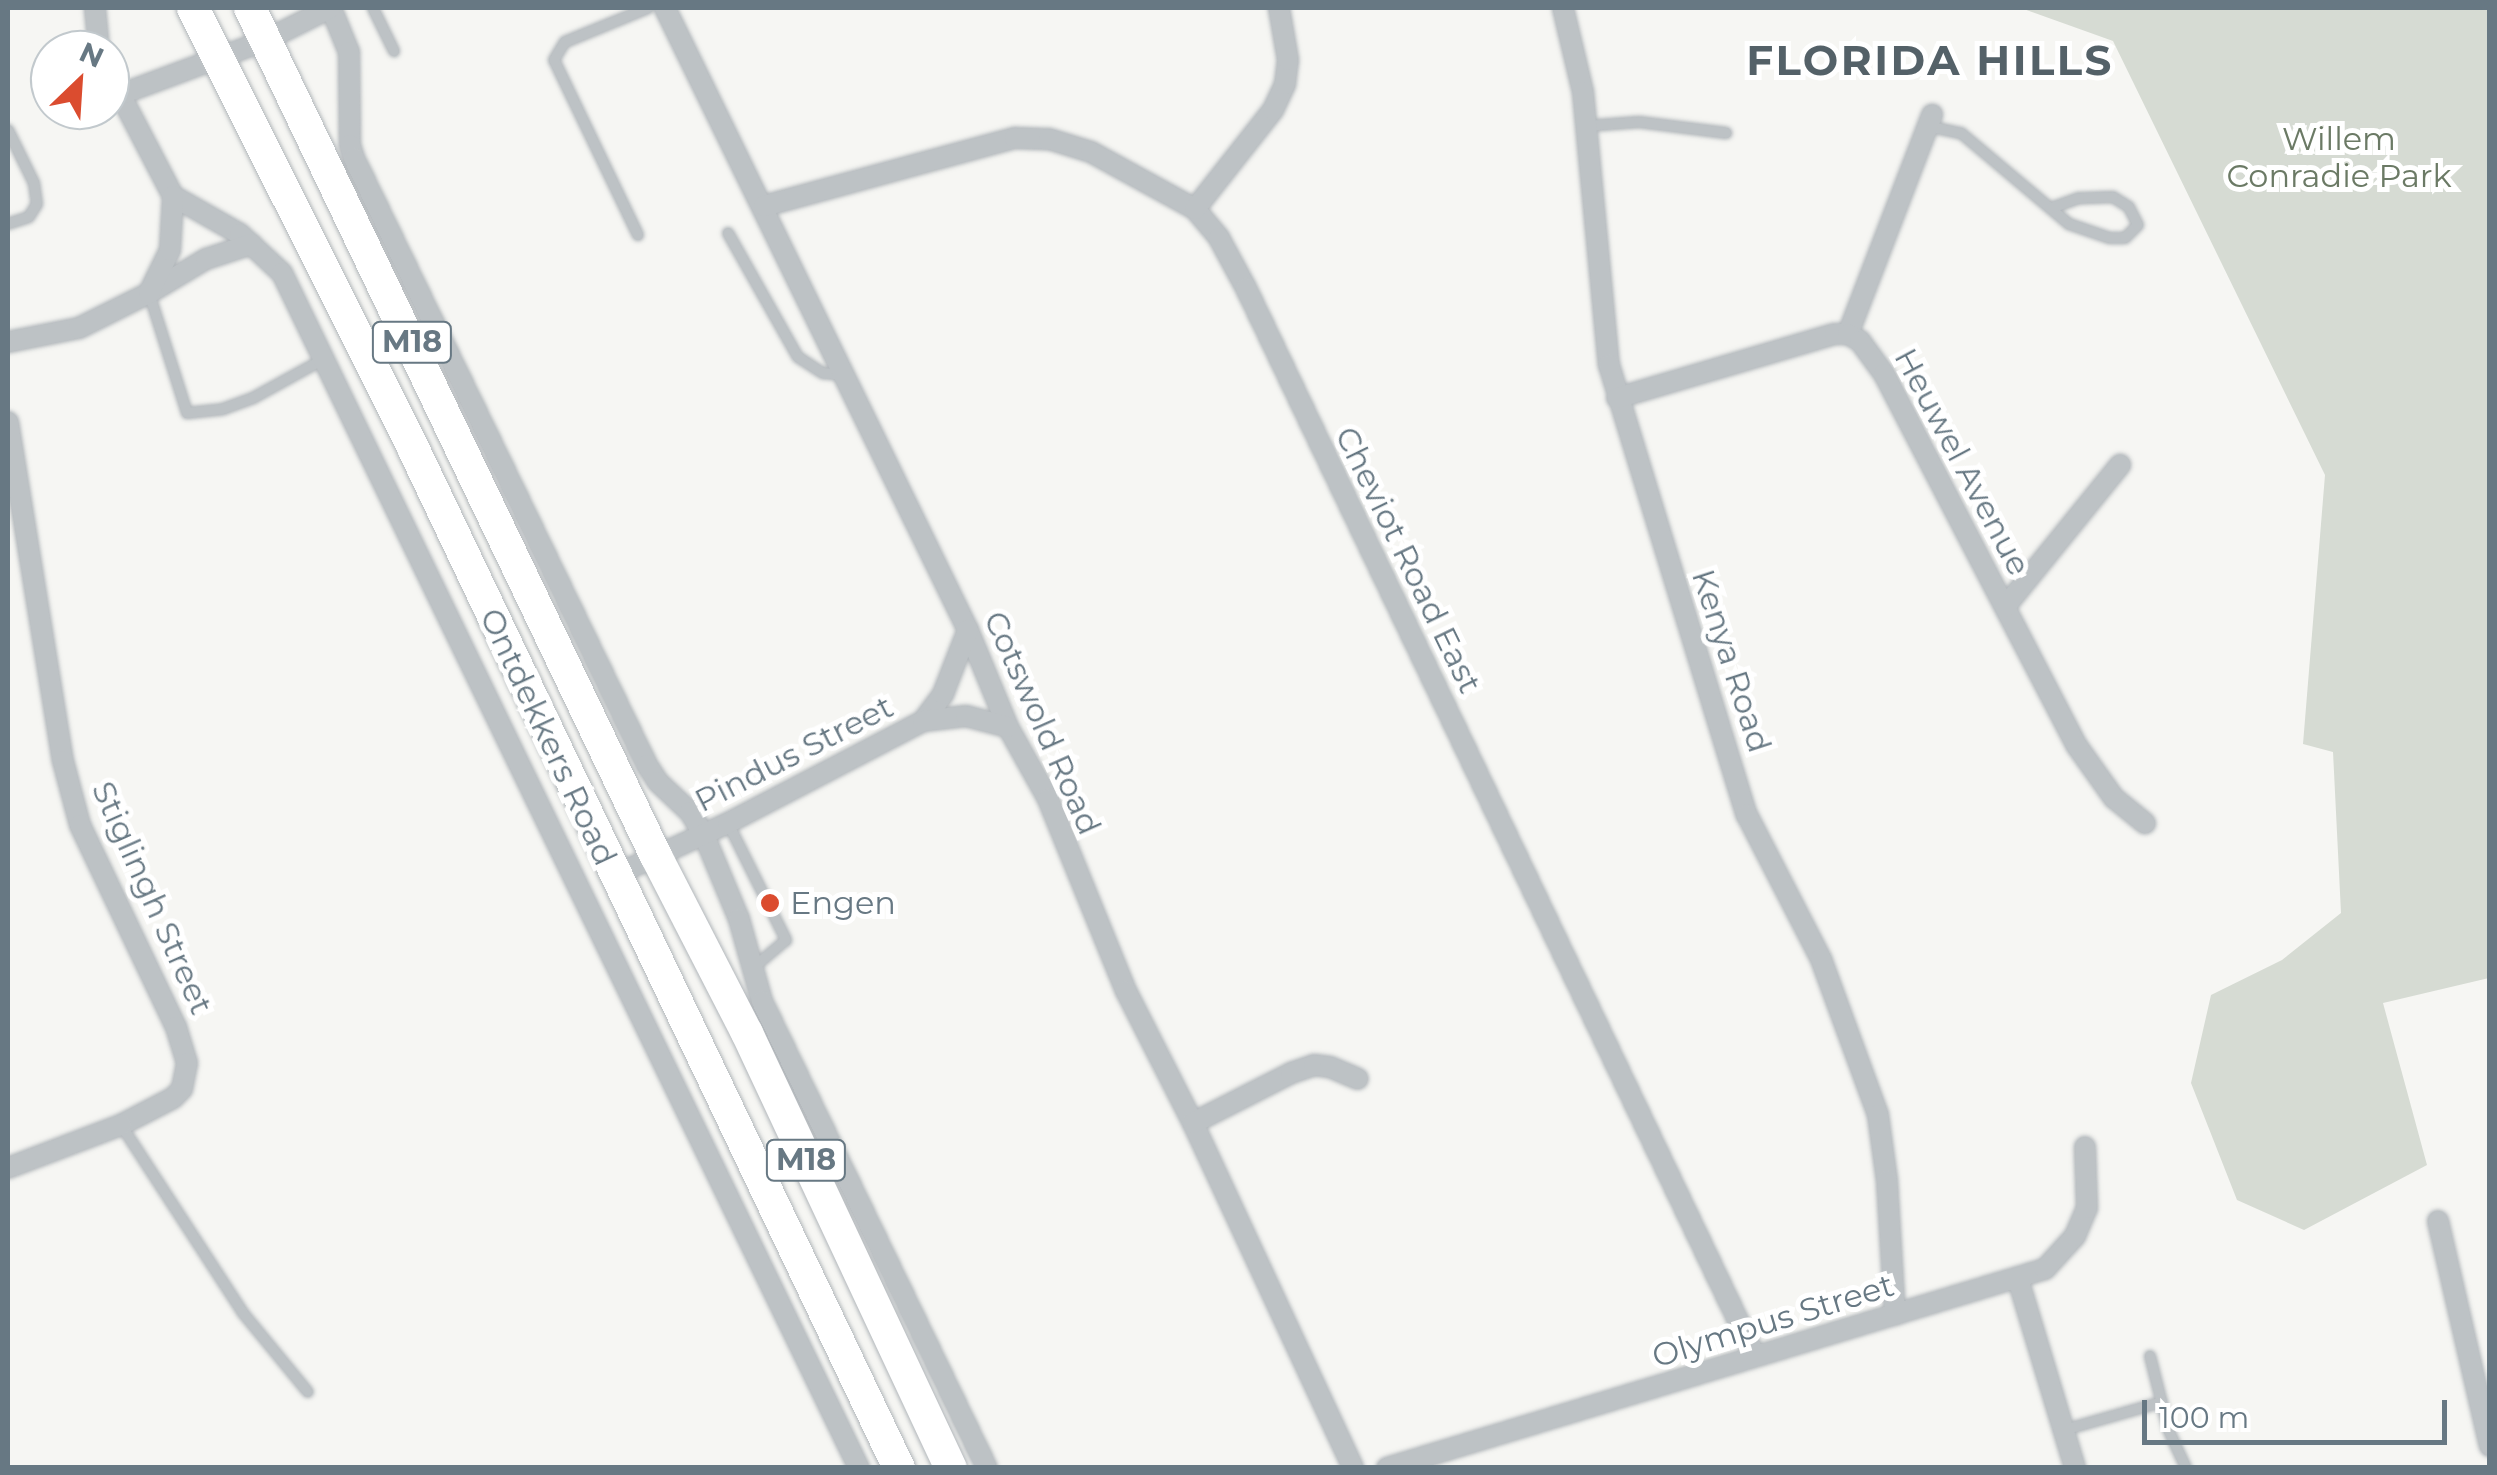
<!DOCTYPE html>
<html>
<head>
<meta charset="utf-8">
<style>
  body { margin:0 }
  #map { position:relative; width:2497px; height:1475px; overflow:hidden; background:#f6f6f3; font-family:Montserrat,sans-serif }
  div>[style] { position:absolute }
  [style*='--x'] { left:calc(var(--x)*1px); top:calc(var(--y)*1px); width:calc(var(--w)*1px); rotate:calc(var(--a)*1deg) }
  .green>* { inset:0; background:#d6dbd3 }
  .roads { filter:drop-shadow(0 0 2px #b1b6ba) drop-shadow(0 0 2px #b1b6ba) }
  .service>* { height:10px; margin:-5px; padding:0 5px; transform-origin:5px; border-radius:5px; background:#bdc2c5 }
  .minor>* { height:20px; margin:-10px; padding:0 10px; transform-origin:10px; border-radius:10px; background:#bdc2c5 }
  .primary>* { height:32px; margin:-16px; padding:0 16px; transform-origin:16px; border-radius:16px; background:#fff }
  .dots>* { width:28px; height:28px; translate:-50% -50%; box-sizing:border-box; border:5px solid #fff; border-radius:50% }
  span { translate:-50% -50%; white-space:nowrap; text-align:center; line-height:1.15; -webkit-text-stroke:10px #fff; paint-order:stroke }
  .shield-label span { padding:2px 8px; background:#fff; border:2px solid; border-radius:8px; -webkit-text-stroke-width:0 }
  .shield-label { font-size:30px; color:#677883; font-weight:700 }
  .park-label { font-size:32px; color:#6b7a65 }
  .street-label { font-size:32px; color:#677883 }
  .poi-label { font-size:32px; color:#677883 }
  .left { translate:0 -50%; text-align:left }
  .district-label { font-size:42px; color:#546168; font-weight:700; letter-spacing:2.5px }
  .frame { position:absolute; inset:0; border:10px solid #677883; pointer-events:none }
  .north { position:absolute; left:30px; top:30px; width:100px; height:100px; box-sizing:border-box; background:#fff; border:2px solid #c2c9cd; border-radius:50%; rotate:25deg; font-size:28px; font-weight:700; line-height:40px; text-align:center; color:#677883 }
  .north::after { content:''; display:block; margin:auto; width:35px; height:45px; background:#db4c2f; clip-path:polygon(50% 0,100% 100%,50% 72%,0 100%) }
  .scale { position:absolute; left:2142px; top:1400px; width:305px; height:45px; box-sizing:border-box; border:5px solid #677883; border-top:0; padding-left:12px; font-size:30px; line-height:35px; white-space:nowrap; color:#677883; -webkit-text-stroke:8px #fff; paint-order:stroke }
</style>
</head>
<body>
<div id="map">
  <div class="green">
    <div style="clip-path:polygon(2021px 8px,2489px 8px,2489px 978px,2383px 1003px,2427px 1165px,2304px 1230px,2237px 1200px,2191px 1083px,2211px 995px,2282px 960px,2341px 913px,2333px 752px,2303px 744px,2325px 475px,2113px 41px)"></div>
  </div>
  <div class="roads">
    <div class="service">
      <div style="--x:373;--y:8;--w:48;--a:64"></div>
      <div style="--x:1586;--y:126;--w:53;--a:-4.3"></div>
      <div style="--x:1639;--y:122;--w:88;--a:7.2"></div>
      <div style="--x:1927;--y:126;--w:35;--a:12"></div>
      <div style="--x:1961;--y:133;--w:141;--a:40.1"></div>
      <div style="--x:2069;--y:224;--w:43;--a:18.9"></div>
      <div style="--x:2110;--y:238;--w:15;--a:0"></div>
      <div style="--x:2125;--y:238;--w:18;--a:-45"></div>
      <div style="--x:2138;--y:225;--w:20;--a:-117"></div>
      <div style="--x:2129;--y:207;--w:19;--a:-148"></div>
      <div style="--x:2113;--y:197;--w:34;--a:178"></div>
      <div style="--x:2079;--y:198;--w:30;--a:160"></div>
      <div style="--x:8;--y:130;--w:59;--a:63.9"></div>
      <div style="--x:34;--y:183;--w:21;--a:82"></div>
      <div style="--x:37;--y:204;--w:15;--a:122"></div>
      <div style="--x:29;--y:217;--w:22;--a:162"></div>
      <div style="--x:728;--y:233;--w:142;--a:60.6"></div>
      <div style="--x:798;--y:357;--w:30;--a:33"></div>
      <div style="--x:823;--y:373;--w:22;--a:5"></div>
      <div style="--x:638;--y:235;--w:194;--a:-115.6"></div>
      <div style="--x:554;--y:60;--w:21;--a:-59"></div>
      <div style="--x:565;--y:42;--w:90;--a:-22.3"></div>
      <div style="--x:149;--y:293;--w:126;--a:72.4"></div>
      <div style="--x:187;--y:413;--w:36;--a:-6"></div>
      <div style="--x:223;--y:409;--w:32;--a:-20"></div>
      <div style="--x:253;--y:398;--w:79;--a:-28.8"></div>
      <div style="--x:728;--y:823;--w:131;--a:63.6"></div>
      <div style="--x:786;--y:940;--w:43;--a:139.7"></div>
      <div style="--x:121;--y:1125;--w:224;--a:57"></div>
      <div style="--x:243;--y:1313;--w:102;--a:50.6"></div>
      <div style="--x:2150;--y:1356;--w:77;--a:75.8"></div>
      <div style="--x:2169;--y:1431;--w:41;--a:65.3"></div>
      <div style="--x:2064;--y:1430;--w:102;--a:-15.9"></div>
    </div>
    <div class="minor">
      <div style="--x:95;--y:8;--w:42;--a:84.6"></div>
      <div style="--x:331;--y:8;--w:48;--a:67.8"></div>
      <div style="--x:349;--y:52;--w:93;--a:89.4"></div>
      <div style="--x:350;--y:145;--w:14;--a:73"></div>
      <div style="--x:354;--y:158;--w:674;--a:64.23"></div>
      <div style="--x:647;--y:765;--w:20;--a:57"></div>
      <div style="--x:658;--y:782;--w:44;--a:43.2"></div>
      <div style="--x:690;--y:812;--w:27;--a:59"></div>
      <div style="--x:704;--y:835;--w:91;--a:67.4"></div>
      <div style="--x:739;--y:919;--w:85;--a:74.3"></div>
      <div style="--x:762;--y:1001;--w:518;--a:64.28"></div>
      <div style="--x:665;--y:8;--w:692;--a:64.03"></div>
      <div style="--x:968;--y:630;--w:105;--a:67.6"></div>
      <div style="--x:1008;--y:727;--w:82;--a:60.9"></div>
      <div style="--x:1048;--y:799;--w:207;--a:67.9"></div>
      <div style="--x:1126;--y:991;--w:148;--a:63.1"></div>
      <div style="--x:1193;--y:1123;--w:380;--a:65.1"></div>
      <div style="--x:1563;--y:8;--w:86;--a:76.6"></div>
      <div style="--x:1583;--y:92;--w:274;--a:84.6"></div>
      <div style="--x:1609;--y:365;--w:471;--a:73"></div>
      <div style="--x:1747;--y:815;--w:162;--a:62.8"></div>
      <div style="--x:1821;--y:959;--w:166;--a:69.9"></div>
      <div style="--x:1878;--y:1115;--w:67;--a:82.2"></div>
      <div style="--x:1887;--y:1181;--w:134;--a:86.6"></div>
      <div style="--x:110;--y:75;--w:136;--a:62.5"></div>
      <div style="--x:173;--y:196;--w:77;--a:29.6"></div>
      <div style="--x:240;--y:234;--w:57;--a:42.9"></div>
      <div style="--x:282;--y:273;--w:1327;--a:64.23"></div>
      <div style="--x:119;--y:95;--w:157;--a:-20.5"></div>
      <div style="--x:266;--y:40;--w:72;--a:-26.6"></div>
      <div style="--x:764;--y:206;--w:260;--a:-15.2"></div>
      <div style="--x:1015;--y:138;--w:34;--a:2"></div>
      <div style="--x:1049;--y:139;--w:44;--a:17.2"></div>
      <div style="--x:1091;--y:152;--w:119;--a:28.7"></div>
      <div style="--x:1195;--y:209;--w:38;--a:50"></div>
      <div style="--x:1219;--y:238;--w:57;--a:61.6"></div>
      <div style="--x:1246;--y:288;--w:1183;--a:64.52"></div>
      <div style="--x:1195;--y:209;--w:126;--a:-51.8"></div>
      <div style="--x:1273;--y:110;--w:29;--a:-65"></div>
      <div style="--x:1285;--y:84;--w:24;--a:-83"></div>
      <div style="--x:1288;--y:60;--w:53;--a:-99.8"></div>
      <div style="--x:151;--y:292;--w:64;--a:-31"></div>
      <div style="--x:206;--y:259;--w:48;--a:-18.1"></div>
      <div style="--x:1848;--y:334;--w:235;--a:-69"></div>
      <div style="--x:8;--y:342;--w:72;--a:-11.2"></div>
      <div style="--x:79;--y:328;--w:78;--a:-26.6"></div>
      <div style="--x:149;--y:293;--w:48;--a:-64"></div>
      <div style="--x:170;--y:250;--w:54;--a:-86.8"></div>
      <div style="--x:1617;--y:398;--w:227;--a:-16.4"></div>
      <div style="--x:1835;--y:334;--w:13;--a:0"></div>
      <div style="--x:1848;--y:334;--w:14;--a:30"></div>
      <div style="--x:1860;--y:341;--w:41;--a:54"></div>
      <div style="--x:1884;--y:374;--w:419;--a:62.6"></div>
      <div style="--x:2077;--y:746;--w:64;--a:54.6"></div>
      <div style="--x:2114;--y:798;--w:40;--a:39"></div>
      <div style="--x:8;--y:422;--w:343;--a:80.8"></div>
      <div style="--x:63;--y:761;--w:66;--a:75.1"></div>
      <div style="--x:80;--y:825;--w:224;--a:64.6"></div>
      <div style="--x:176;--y:1027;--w:38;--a:73"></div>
      <div style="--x:187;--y:1063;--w:26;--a:101"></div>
      <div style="--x:182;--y:1089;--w:13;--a:135"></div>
      <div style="--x:173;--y:1098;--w:59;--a:152.6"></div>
      <div style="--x:121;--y:1125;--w:121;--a:159.2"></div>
      <div style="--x:2005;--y:607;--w:183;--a:-51"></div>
      <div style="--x:923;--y:721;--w:34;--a:-53"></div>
      <div style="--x:943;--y:694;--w:69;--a:-68.7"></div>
      <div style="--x:613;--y:876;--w:127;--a:-24.7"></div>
      <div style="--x:728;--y:823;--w:220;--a:-27.6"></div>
      <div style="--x:923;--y:721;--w:43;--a:-6.6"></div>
      <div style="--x:966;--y:716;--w:43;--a:14.7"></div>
      <div style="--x:1193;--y:1123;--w:110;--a:-27"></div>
      <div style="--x:1291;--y:1073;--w:24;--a:-19"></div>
      <div style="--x:1314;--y:1065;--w:16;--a:7"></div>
      <div style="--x:1330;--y:1067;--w:30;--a:23"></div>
      <div style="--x:2438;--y:1221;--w:231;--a:77"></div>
      <div style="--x:2018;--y:1279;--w:197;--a:73.2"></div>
      <div style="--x:1387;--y:1468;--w:687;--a:-16.83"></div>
      <div style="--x:2045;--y:1269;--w:45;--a:-47.7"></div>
      <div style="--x:2075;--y:1236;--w:30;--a:-67"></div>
      <div style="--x:2087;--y:1208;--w:61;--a:-91.9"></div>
    </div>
    <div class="primary">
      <div style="--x:193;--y:8;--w:494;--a:63.4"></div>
      <div style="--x:414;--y:450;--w:1128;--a:64.53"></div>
      <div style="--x:250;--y:8;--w:940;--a:64.42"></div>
      <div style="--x:656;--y:856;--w:199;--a:62.8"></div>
      <div style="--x:747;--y:1033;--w:480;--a:64.9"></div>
    </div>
  </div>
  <div class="dots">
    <div style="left:770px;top:903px;background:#db4c2f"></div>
  </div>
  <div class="shield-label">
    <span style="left:412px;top:342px">M18</span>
    <span style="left:806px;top:1160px">M18</span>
  </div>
  <div class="park-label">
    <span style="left:2339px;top:158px">Willem<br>Conradie Park</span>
  </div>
  <div class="street-label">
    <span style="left:1962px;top:462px;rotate:62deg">Heuwel Avenue</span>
    <span style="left:1408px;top:560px;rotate:64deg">Cheviot Road East</span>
    <span style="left:1731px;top:661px;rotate:72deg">Kenya Road</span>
    <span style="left:1042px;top:723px;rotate:66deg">Cotswold Road</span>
    <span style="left:548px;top:737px;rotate:65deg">Ontdekkers Road</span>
    <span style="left:794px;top:754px;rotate:-27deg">Pindus Street</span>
    <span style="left:152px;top:898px;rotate:66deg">Stiglingh Street</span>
    <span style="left:1773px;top:1321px;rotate:-17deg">Olympus Street</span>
  </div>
  <div class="poi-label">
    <span class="left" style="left:790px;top:903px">Engen</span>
  </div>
  <div class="district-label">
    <span style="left:1930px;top:60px">FLORIDA HILLS</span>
  </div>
  <div class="frame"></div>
  <div class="north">N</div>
  <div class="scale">100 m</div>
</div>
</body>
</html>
